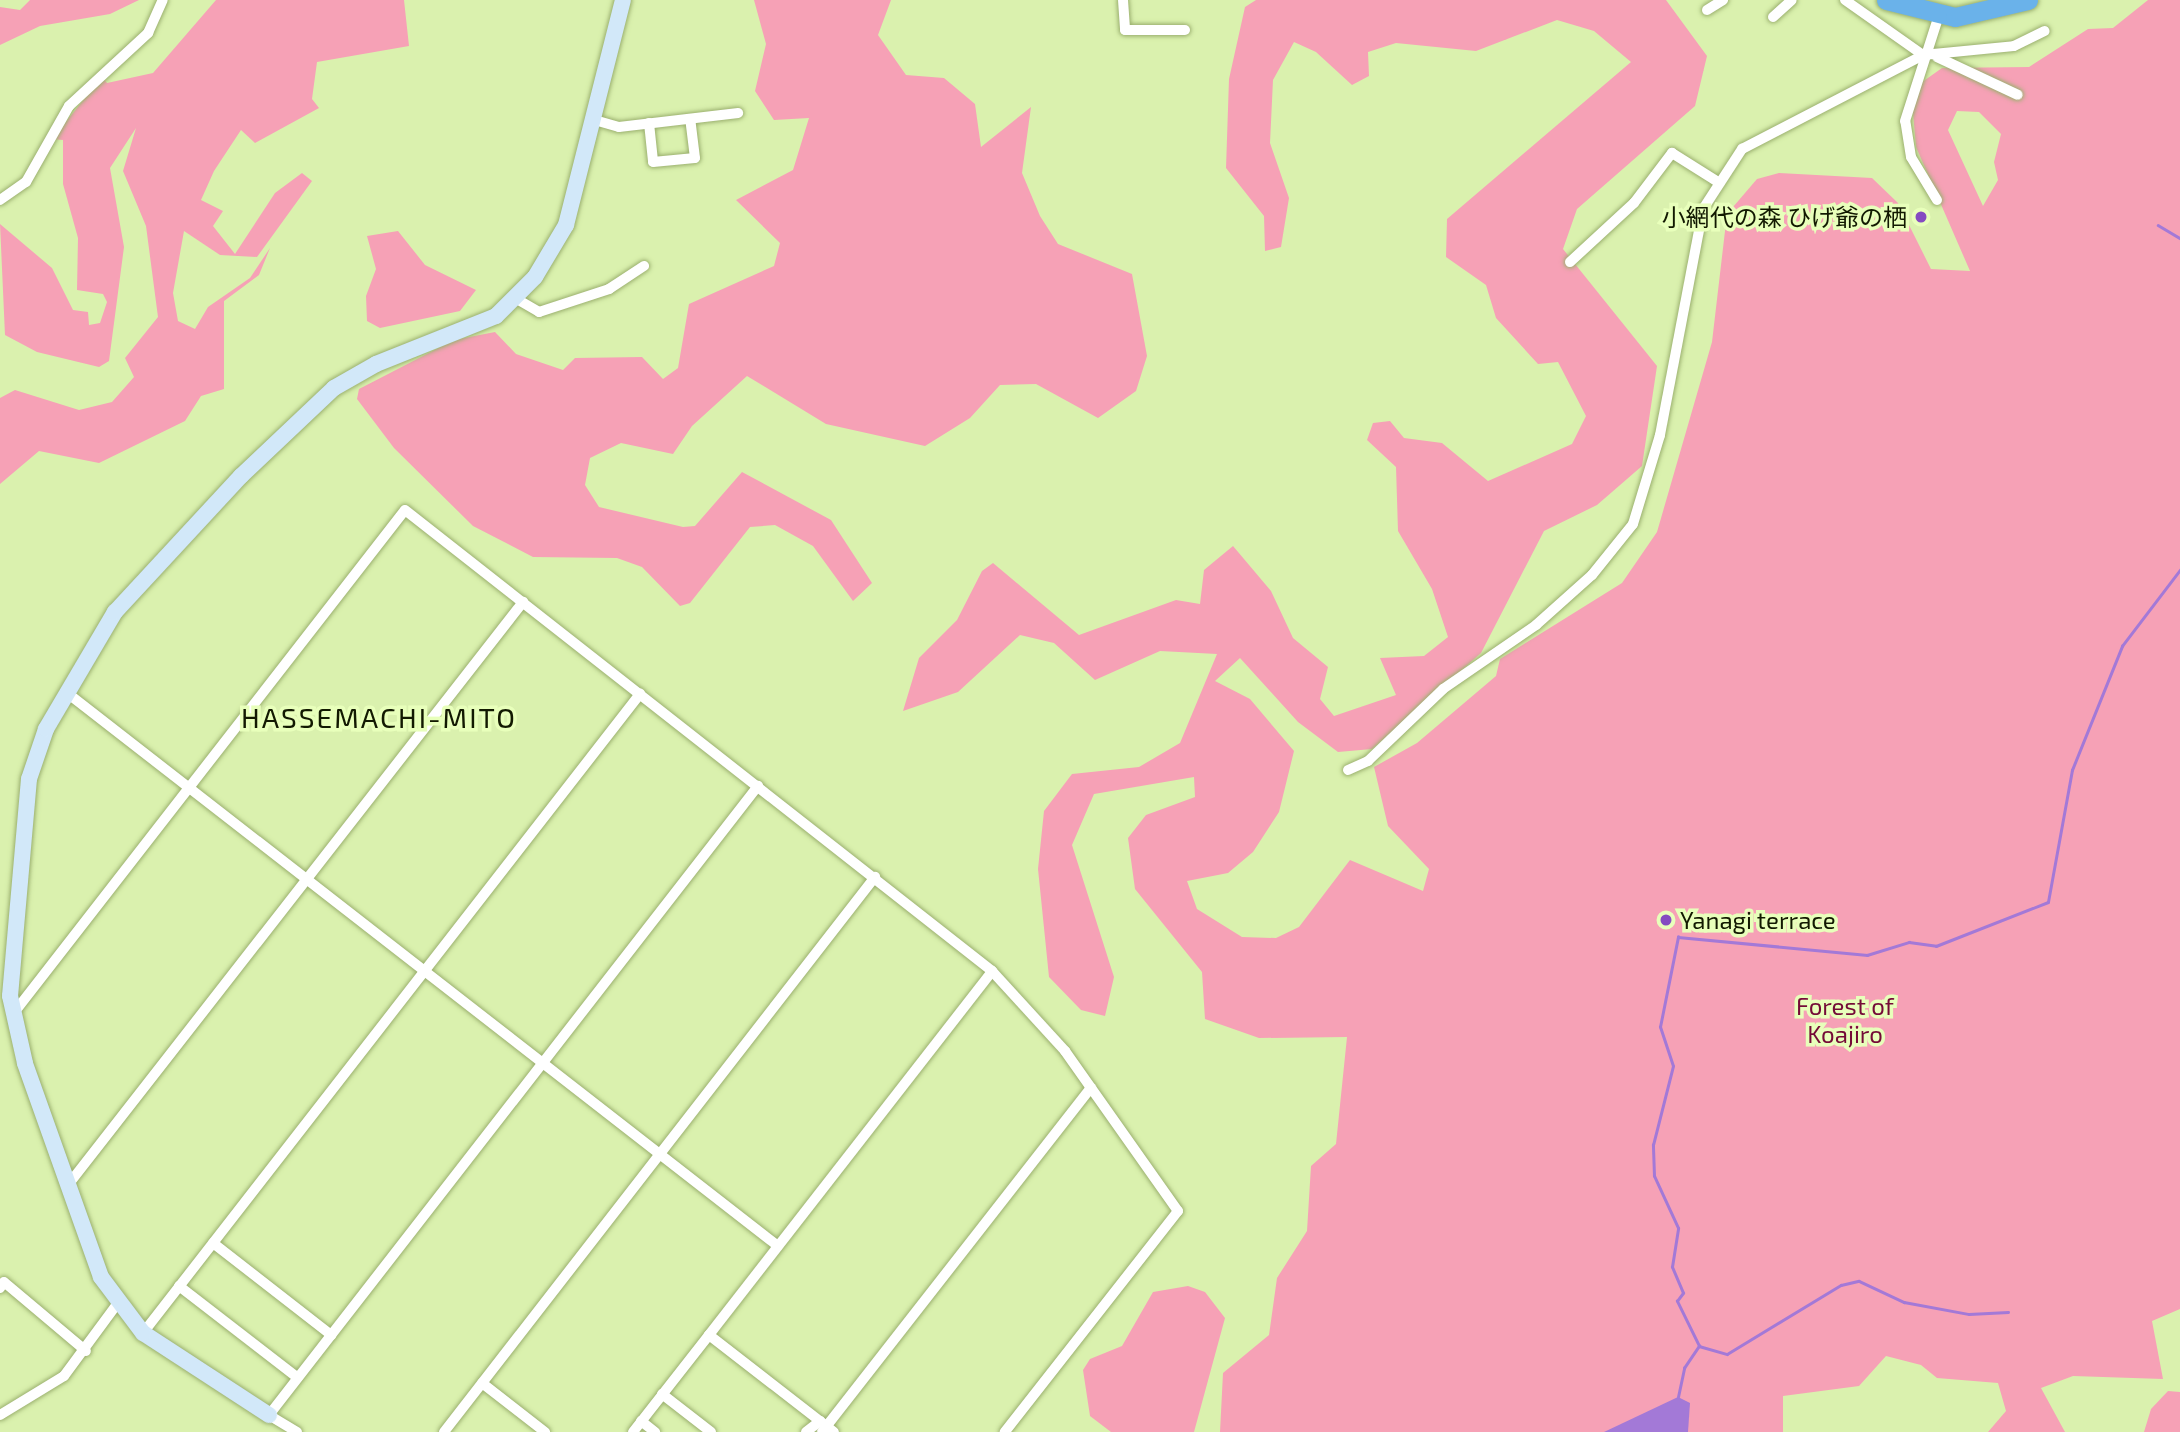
<!DOCTYPE html>
<html>
<head>
<meta charset="utf-8">
<style>
  body { margin:0 }
  #map { position:relative; width:2180px; height:1432px; overflow:hidden; background:#daf1ae; font-family:"Exo 2","Noto Sans JP",sans-serif }
  div>[style] { position:absolute }
  [style*='--x'] { left:calc(var(--x)*1px); top:calc(var(--y)*1px); width:calc(var(--w)*1px); rotate:calc(var(--a)*1deg) }
  .green>* { inset:0; background:#f6a1b6 }
  .water>* { inset:0; background:#a379d7 }
  .stream>* { height:2.5px; margin:-1.25px; padding:0 1.25px; transform-origin:1.25px; border-radius:1.25px; background:#a379d7 }
  .roads { filter:drop-shadow(0 0 2px #9bb06f) drop-shadow(0 0 2px #9bb06f) }
  .street>* { height:10px; margin:-5px; padding:0 5px; transform-origin:5px; border-radius:5px; background:#fff }
  .secondary>* { height:16px; margin:-8px; padding:0 8px; transform-origin:8px; border-radius:8px; background:#d2e8f9 }
  .highway>* { height:19px; margin:-9.5px; padding:0 9.5px; transform-origin:9.5px; border-radius:9.5px; background:#6ab2ea }
  .dots>* { width:19px; height:19px; translate:-50% -50%; box-sizing:border-box; border:4px solid #e8ffbb; border-radius:50% }
  span { translate:-50% -50%; white-space:nowrap; text-align:center; line-height:1.15; -webkit-text-stroke:7px #e8ffbb; paint-order:stroke }
  .poi-label { font-size:24px; color:#121901 }
  .right { translate:-100% -50%; text-align:right }
  .left { translate:0 -50%; text-align:left }
  .park-label { font-size:24px; color:#740b37 }
  .quarter-label { font-size:28px; color:#121901; letter-spacing:2px }
</style>
</head>
<body>
<div id="map">
  <div class="green">
    <div style="clip-path:polygon(30px 0,139px 0,110px 14px,40px 26px,0 45px,0 7px,20px 10px)"></div>
    <div style="clip-path:polygon(216px 0,404px 0,409px 46px,317px 62px,312px 99px,319px 108px,255px 143px,241px 130px,214px 171px,201px 200px,223px 211px,213px 226px,235px 254px,275px 193px,302px 173px,312px 181px,257px 257px,220px 255px,184px 231px,173px 293px,178px 321px,195px 329px,208px 307px,250px 278px,270px 248px,259px 275px,224px 301px,224px 389px,201px 396px,185px 421px,99px 463px,39px 451px,0 484px,0 398px,15px 390px,79px 410px,112px 402px,134px 377px,125px 358px,158px 317px,146px 226px,123px 171px,136px 128px,110px 168px,124px 247px,109px 361px,99px 367px,37px 352px,5px 335px,0 224px,52px 268px,73px 310px,88px 312px,89px 325px,100px 323px,107px 302px,103px 294px,77px 290px,78px 238px,63px 184px,63px 140px,52px 139px,102px 77px,107px 83px,153px 73px)"></div>
    <div style="clip-path:polygon(754px 0,891px 0,878px 35px,906px 75px,944px 78px,975px 104px,981px 147px,1031px 107px,1022px 173px,1040px 216px,1058px 244px,1132px 274px,1147px 356px,1136px 391px,1098px 418px,1036px 384px,1000px 385px,970px 418px,925px 446px,826px 424px,747px 376px,692px 426px,673px 454px,621px 443px,590px 458px,585px 485px,599px 507px,683px 527px,695px 526px,742px 472px,831px 520px,872px 583px,853px 601px,813px 546px,775px 525px,750px 527px,690px 603px,680px 606px,642px 567px,617px 558px,533px 557px,473px 526px,394px 448px,357px 399px,359px 389px,454px 340px,495px 332px,516px 354px,563px 370px,575px 358px,642px 357px,663px 379px,678px 368px,689px 304px,774px 266px,780px 243px,736px 200px,793px 170px,809px 118px,774px 120px,755px 91px,766px 44px)"></div>
    <div style="clip-path:polygon(evenodd,1256px 0,1666px 0,1707px 56px,1695px 106px,1577px 209px,1563px 249px,1657px 366px,1642px 466px,1597px 505px,1544px 531px,1481px 653px,1372px 749px,1338px 752px,1298px 722px,1240px 658px,1215px 681px,1250px 699px,1294px 751px,1279px 812px,1253px 852px,1228px 873px,1187px 881px,1197px 909px,1242px 937px,1276px 938px,1299px 927px,1350px 860px,1423px 891px,1429px 869px,1388px 826px,1374px 767px,1417px 743px,1496px 676px,1500px 659px,1622px 583px,1657px 532px,1712px 342px,1727px 214px,1757px 179px,1779px 173px,1872px 178px,1898px 203px,1931px 269px,1970px 271px,1916px 147px,1911px 90px,1942px 68px,2029px 67px,2088px 29px,2113px 28px,2148px 0,2180px 0,2180px 1309px,2152px 1321px,2163px 1379px,2073px 1376px,2041px 1388px,2065px 1432px,1988px 1432px,2006px 1411px,1998px 1383px,1937px 1378px,1921px 1365px,1886px 1356px,1859px 1386px,1783px 1396px,1783px 1432px,1220px 1432px,1223px 1373px,1269px 1335px,1277px 1278px,1307px 1231px,1311px 1166px,1336px 1144px,1347px 1037px,1259px 1038px,1205px 1019px,1202px 972px,1135px 889px,1128px 838px,1146px 815px,1195px 797px,1194px 777px,1094px 794px,1072px 845px,1114px 977px,1105px 1016px,1081px 1010px,1049px 977px,1038px 869px,1044px 811px,1072px 774px,1139px 767px,1180px 743px,1217px 654px,1160px 651px,1095px 680px,1054px 643px,1020px 635px,958px 692px,903px 711px,919px 658px,957px 620px,982px 571px,993px 563px,1079px 635px,1176px 600px,1200px 604px,1204px 570px,1233px 546px,1271px 591px,1293px 638px,1328px 667px,1320px 699px,1334px 716px,1396px 695px,1380px 658px,1424px 656px,1448px 637px,1432px 589px,1398px 531px,1396px 467px,1367px 440px,1373px 423px,1390px 421px,1404px 438px,1442px 443px,1488px 481px,1572px 444px,1586px 416px,1558px 362px,1538px 364px,1496px 318px,1486px 285px,1446px 257px,1447px 219px,1631px 62px,1594px 31px,1557px 20px,1476px 51px,1396px 43px,1368px 52px,1369px 76px,1352px 85px,1316px 52px,1294px 42px,1273px 80px,1270px 143px,1289px 198px,1281px 247px,1265px 251px,1264px 216px,1226px 168px,1229px 79px,1245px 7px,1256px 0,1957px 111px,1979px 112px,2001px 134px,1994px 162px,1998px 180px,1983px 206px,1948px 130px,1957px 111px)"></div>
    <div style="clip-path:polygon(398px 231px,425px 265px,476px 290px,460px 311px,380px 328px,367px 321px,366px 296px,376px 269px,367px 236px)"></div>
    <div style="clip-path:polygon(1188px 1286px,1205px 1292px,1225px 1318px,1194px 1432px,1111px 1432px,1090px 1416px,1083px 1370px,1090px 1359px,1122px 1346px,1153px 1292px)"></div>
    <div style="clip-path:polygon(2168px 1391px,2180px 1392px,2180px 1432px,2144px 1432px,2151px 1409px)"></div>
  </div>
  <div class="water">
    <div style="clip-path:polygon(1678px 1397px,1690px 1403px,1688px 1432px,1604px 1432px)"></div>
  </div>
  <div class="stream">
    <div style="--x:2158;--y:225;--w:26;--a:31"></div>
    <div style="--x:1699;--y:1346;--w:29;--a:16"></div>
    <div style="--x:1727;--y:1354;--w:133;--a:-31.2"></div>
    <div style="--x:1841;--y:1285;--w:18;--a:-13"></div>
    <div style="--x:1859;--y:1281;--w:50;--a:25"></div>
    <div style="--x:1904;--y:1302;--w:66;--a:10.5"></div>
    <div style="--x:1969;--y:1314;--w:39;--a:-3"></div>
    <div style="--x:1678;--y:1397;--w:30;--a:-78"></div>
    <div style="--x:1684;--y:1368;--w:27;--a:-56"></div>
    <div style="--x:1699;--y:1346;--w:50;--a:-116.1"></div>
    <div style="--x:1677;--y:1301;--w:10;--a:-53"></div>
    <div style="--x:1683;--y:1293;--w:28;--a:-113"></div>
    <div style="--x:1672;--y:1267;--w:39;--a:-81"></div>
    <div style="--x:1678;--y:1228;--w:57;--a:-114.8"></div>
    <div style="--x:1654;--y:1176;--w:31;--a:-92"></div>
    <div style="--x:1653;--y:1145;--w:81;--a:-75.8"></div>
    <div style="--x:1673;--y:1066;--w:41;--a:-108.4"></div>
    <div style="--x:1660;--y:1027;--w:92;--a:-78.7"></div>
    <div style="--x:1678;--y:937;--w:190;--a:5.4"></div>
    <div style="--x:1867;--y:955;--w:44;--a:-17.2"></div>
    <div style="--x:1909;--y:942;--w:27;--a:8"></div>
    <div style="--x:1936;--y:946;--w:120;--a:-21.4"></div>
    <div style="--x:2048;--y:902;--w:134;--a:-79.7"></div>
    <div style="--x:2072;--y:770;--w:134;--a:-68"></div>
    <div style="--x:2122;--y:646;--w:96;--a:-52.7"></div>
  </div>
  <div class="roads">
    <div class="street">
      <div style="--x:1123;--y:0;--w:30;--a:86"></div>
      <div style="--x:1125;--y:30;--w:60;--a:0"></div>
      <div style="--x:1845;--y:0;--w:95;--a:35.2"></div>
      <div style="--x:1707;--y:10;--w:19;--a:-32"></div>
      <div style="--x:1773;--y:17;--w:25;--a:-42"></div>
      <div style="--x:1937;--y:57;--w:89;--a:25.1"></div>
      <div style="--x:591;--y:119;--w:29;--a:16"></div>
      <div style="--x:619;--y:127;--w:120;--a:-6.7"></div>
      <div style="--x:649;--y:123;--w:39;--a:84"></div>
      <div style="--x:653;--y:162;--w:42;--a:-5.4"></div>
      <div style="--x:695;--y:158;--w:38;--a:-97"></div>
      <div style="--x:0;--y:200;--w:32;--a:-35"></div>
      <div style="--x:26;--y:182;--w:87;--a:-60.5"></div>
      <div style="--x:69;--y:106;--w:108;--a:-42.7"></div>
      <div style="--x:148;--y:33;--w:36;--a:-66"></div>
      <div style="--x:1937;--y:200;--w:50;--a:-121.2"></div>
      <div style="--x:1911;--y:157;--w:36;--a:-99"></div>
      <div style="--x:1905;--y:121;--w:111;--a:-72.2"></div>
      <div style="--x:1570;--y:262;--w:87;--a:-42.7"></div>
      <div style="--x:1634;--y:203;--w:63;--a:-52.8"></div>
      <div style="--x:1672;--y:153;--w:54;--a:32.2"></div>
      <div style="--x:515;--y:298;--w:28;--a:30"></div>
      <div style="--x:539;--y:312;--w:74;--a:-18.2"></div>
      <div style="--x:609;--y:289;--w:42;--a:-33.3"></div>
      <div style="--x:66;--y:692;--w:902;--a:37.89"></div>
      <div style="--x:1348;--y:770;--w:22;--a:-24"></div>
      <div style="--x:1368;--y:761;--w:104;--a:-43.8"></div>
      <div style="--x:1443;--y:689;--w:113;--a:-34.5"></div>
      <div style="--x:1536;--y:625;--w:75;--a:-41.8"></div>
      <div style="--x:1592;--y:575;--w:65;--a:-51.2"></div>
      <div style="--x:1633;--y:524;--w:93;--a:-73.1"></div>
      <div style="--x:1660;--y:435;--w:230;--a:-79.2"></div>
      <div style="--x:1703;--y:209;--w:72;--a:-57"></div>
      <div style="--x:1742;--y:149;--w:204;--a:-27.4"></div>
      <div style="--x:1923;--y:55;--w:91;--a:-5.6"></div>
      <div style="--x:2014;--y:46;--w:34;--a:-26"></div>
      <div style="--x:13;--y:1014;--w:638;--a:-52.13"></div>
      <div style="--x:405;--y:510;--w:746;--a:38.14"></div>
      <div style="--x:992;--y:971;--w:108;--a:47.6"></div>
      <div style="--x:1065;--y:1051;--w:196;--a:54.8"></div>
      <div style="--x:1178;--y:1211;--w:281;--a:128.1"></div>
      <div style="--x:68;--y:1185;--w:740;--a:-52.03"></div>
      <div style="--x:213;--y:1243;--w:150;--a:37.9"></div>
      <div style="--x:179;--y:1286;--w:150;--a:37.7"></div>
      <div style="--x:0;--y:1288;--w:7;--a:-56"></div>
      <div style="--x:4;--y:1282;--w:107;--a:40.1"></div>
      <div style="--x:143;--y:1333;--w:810;--a:-52.13"></div>
      <div style="--x:709;--y:1335;--w:461;--a:-52.1"></div>
      <div style="--x:482;--y:1383;--w:80;--a:37.9"></div>
      <div style="--x:662;--y:1394;--w:62;--a:37.8"></div>
      <div style="--x:0;--y:1415;--w:75;--a:-31.4"></div>
      <div style="--x:64;--y:1376;--w:89;--a:-53.6"></div>
      <div style="--x:641;--y:1421;--w:18;--a:38"></div>
      <div style="--x:297;--y:1432;--w:33;--a:-149"></div>
      <div style="--x:269;--y:1415;--w:797;--a:-52.14"></div>
      <div style="--x:444;--y:1432;--w:703;--a:-52.17"></div>
      <div style="--x:633;--y:1432;--w:123;--a:-51.9"></div>
      <div style="--x:709;--y:1335;--w:158;--a:37.8"></div>
      <div style="--x:806;--y:1432;--w:18;--a:-38"></div>
      <div style="--x:822;--y:1432;--w:437;--a:-52"></div>
    </div>
    <div class="secondary">
      <div style="--x:269;--y:1415;--w:150;--a:-146.9"></div>
      <div style="--x:143;--y:1333;--w:70;--a:-126.9"></div>
      <div style="--x:101;--y:1277;--w:227;--a:-109.6"></div>
      <div style="--x:25;--y:1063;--w:69;--a:-102.6"></div>
      <div style="--x:10;--y:996;--w:218;--a:-85"></div>
      <div style="--x:29;--y:779;--w:53;--a:-71.2"></div>
      <div style="--x:46;--y:729;--w:136;--a:-59.5"></div>
      <div style="--x:115;--y:612;--w:185;--a:-47.2"></div>
      <div style="--x:241;--y:476;--w:128;--a:-43.4"></div>
      <div style="--x:334;--y:388;--w:48;--a:-29.7"></div>
      <div style="--x:376;--y:364;--w:129;--a:-21.8"></div>
      <div style="--x:496;--y:316;--w:55;--a:-45"></div>
      <div style="--x:535;--y:277;--w:61;--a:-59.2"></div>
      <div style="--x:566;--y:225;--w:232;--a:-75.8"></div>
    </div>
    <div class="highway">
      <div style="--x:1886;--y:0;--w:71;--a:13.8"></div>
      <div style="--x:1955;--y:17;--w:75;--a:-13.1"></div>
    </div>
  </div>
  <div class="dots">
    <div style="left:1921px;top:217px;background:#854bc1"></div>
    <div style="left:1666px;top:920px;background:#854bc1"></div>
  </div>
  <div class="poi-label">
    <span class="right" style="left:1907px;top:217px">小網代の森 ひげ爺の栖</span>
    <span class="left" style="left:1680px;top:920px">Yanagi terrace</span>
  </div>
  <div class="park-label">
    <span style="left:1845px;top:1020px">Forest of<br>Koajiro</span>
  </div>
  <div class="quarter-label">
    <span style="left:379px;top:717px">HASSEMACHI-MITO</span>
  </div>
</div>
</body>
</html>
